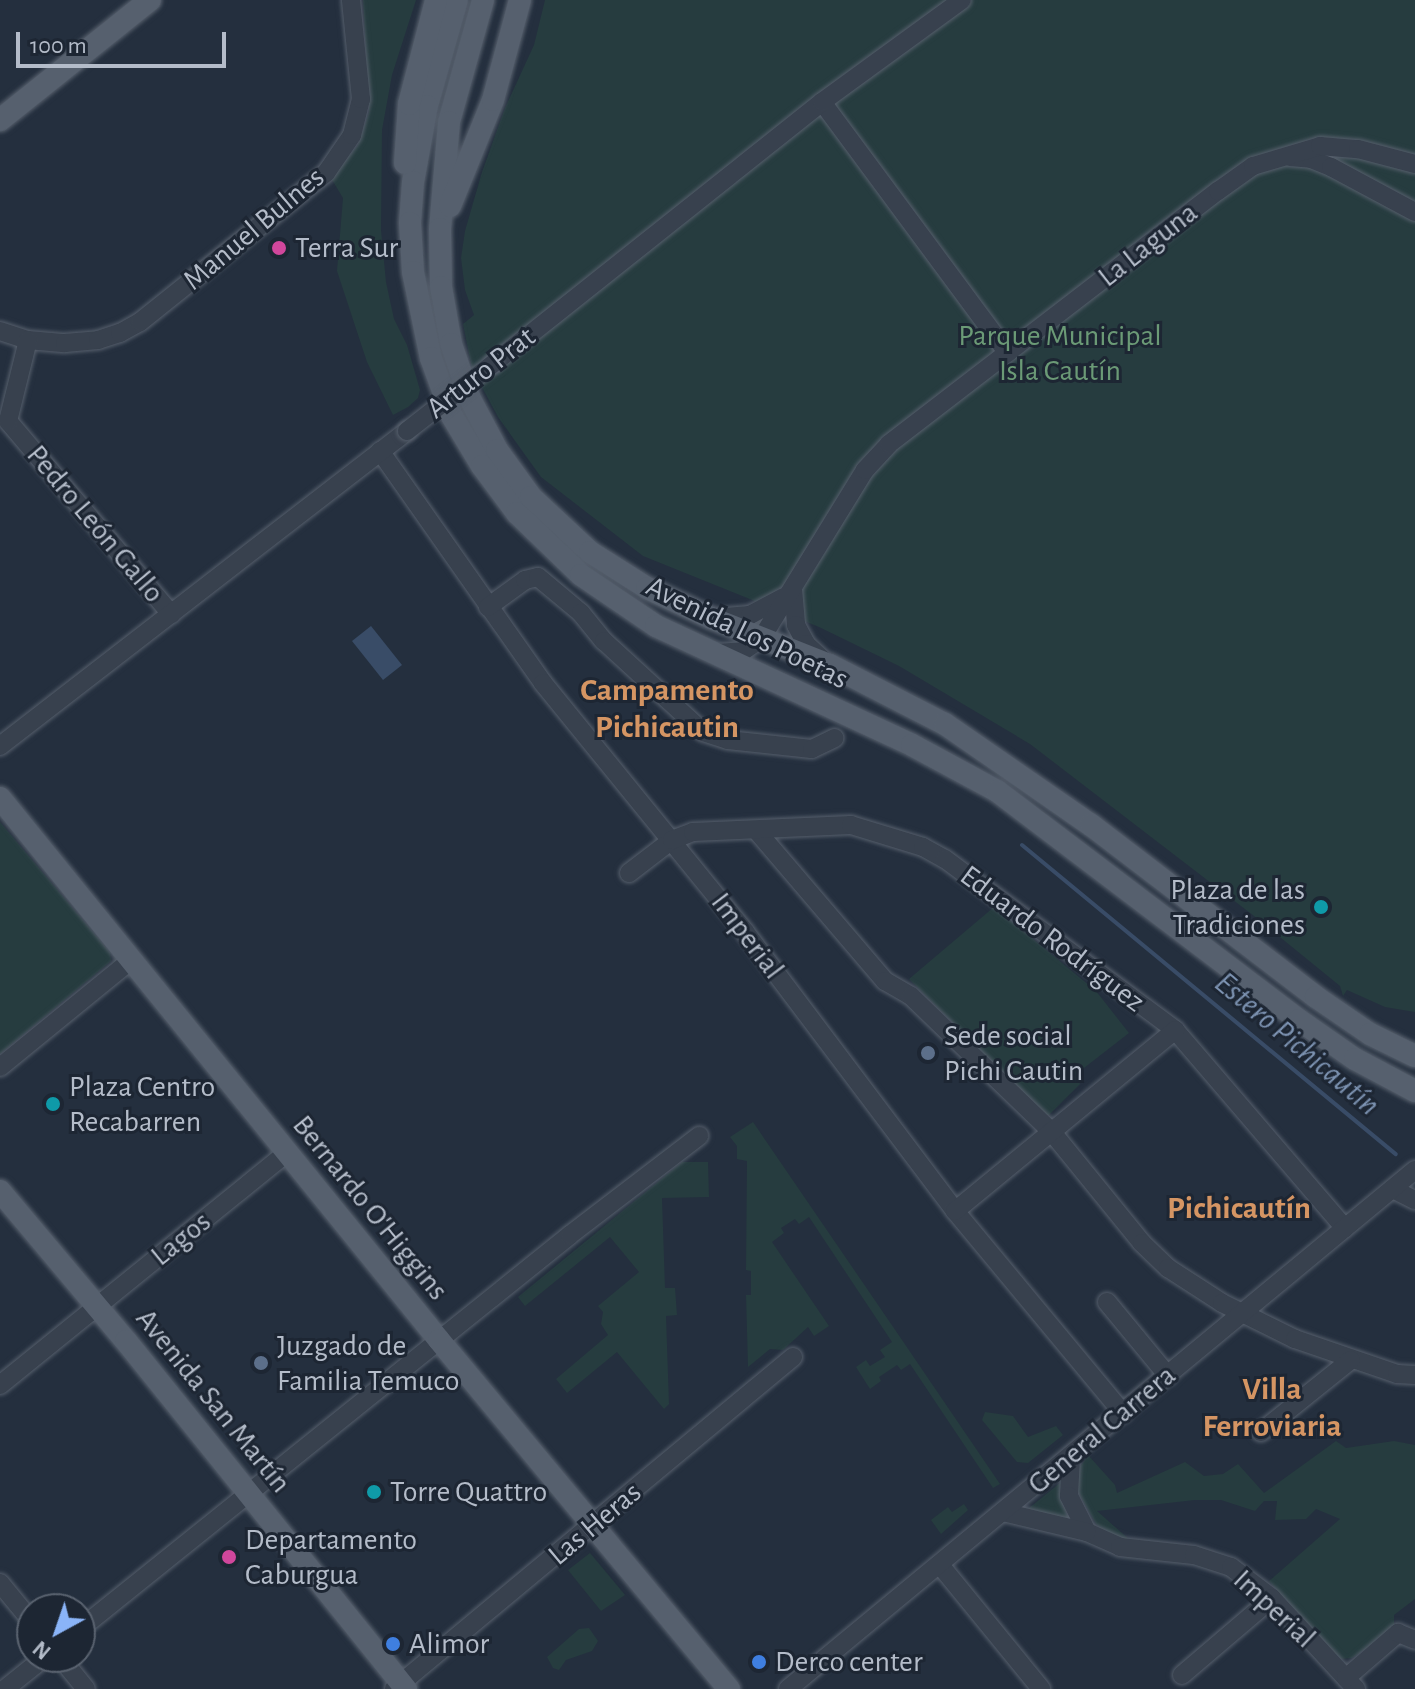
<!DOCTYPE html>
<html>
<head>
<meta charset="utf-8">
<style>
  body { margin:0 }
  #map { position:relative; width:1415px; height:1689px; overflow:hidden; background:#242f3e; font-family:"Alegreya Sans",sans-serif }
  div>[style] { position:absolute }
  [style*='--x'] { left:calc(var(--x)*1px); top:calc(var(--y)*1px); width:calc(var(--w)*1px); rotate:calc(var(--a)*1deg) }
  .green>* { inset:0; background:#263c3f }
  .water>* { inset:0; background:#394c67 }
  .stream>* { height:4px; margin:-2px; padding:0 2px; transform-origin:2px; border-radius:2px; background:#394c67 }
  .roads { filter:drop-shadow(0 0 2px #565f6c) drop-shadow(0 0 2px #565f6c) }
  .minor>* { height:18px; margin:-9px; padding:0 9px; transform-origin:9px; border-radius:9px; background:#38414e }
  .major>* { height:22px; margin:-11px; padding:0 11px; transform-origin:11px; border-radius:11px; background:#56606e }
  .bridges { filter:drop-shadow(0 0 2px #565f6c) drop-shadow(0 0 2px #565f6c) }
  .minor-bridge>* { height:18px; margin:-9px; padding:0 9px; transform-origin:9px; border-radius:9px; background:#38414e }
  .dots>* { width:22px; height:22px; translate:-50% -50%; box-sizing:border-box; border:4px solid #1d2633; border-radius:50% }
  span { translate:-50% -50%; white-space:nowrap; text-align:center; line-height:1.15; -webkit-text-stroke:6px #1d2633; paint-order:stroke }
  .street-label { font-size:30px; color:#b4bcc9 }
  .poi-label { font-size:30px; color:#b4bcc9 }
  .left { translate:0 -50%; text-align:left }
  .right { translate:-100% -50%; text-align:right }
  .park-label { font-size:30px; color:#6b9a76 }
  .neighbourhood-label { font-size:32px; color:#d59563; font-weight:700 }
  .water-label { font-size:32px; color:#7c92b1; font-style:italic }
  .north { position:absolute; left:16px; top:1593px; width:80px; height:80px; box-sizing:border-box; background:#1d2633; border:2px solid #59626f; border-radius:50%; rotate:220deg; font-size:22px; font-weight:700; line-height:32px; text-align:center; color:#b4bcc9 }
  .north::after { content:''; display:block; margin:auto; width:28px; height:36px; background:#8ab4f8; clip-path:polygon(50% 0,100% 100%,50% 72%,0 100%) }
  .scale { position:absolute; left:16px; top:32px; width:210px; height:36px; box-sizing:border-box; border:4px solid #b4bcc9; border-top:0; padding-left:10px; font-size:24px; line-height:28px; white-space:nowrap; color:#b4bcc9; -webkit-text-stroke:6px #1d2633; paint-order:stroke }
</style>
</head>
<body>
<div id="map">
  <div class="green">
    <div style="clip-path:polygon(363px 0,416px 0,392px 75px,382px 130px,381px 230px,386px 282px,394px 319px,407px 345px,420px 390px,418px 398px,408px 407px,393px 415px,367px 362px,337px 271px,343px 198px,331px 178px,358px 145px,369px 112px)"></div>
    <div style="clip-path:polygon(545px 0,1415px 0,1415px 1012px,1385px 1007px,1347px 990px,1343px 996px,1340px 986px,1254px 916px,1030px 744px,899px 666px,819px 627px,643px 556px,541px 477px,498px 417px,472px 369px,463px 324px,474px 315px,465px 290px,461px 258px,465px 231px,482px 172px,505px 108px,534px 45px)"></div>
    <div style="clip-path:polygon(0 822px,110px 952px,111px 961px,0 1054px)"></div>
    <div style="clip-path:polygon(994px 907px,1096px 991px,1129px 1033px,1075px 1075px,1080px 1084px,1047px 1117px,909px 979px)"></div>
    <div style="clip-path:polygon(753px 1122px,900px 1337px,1000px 1484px,993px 1488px,910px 1364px,901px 1370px,897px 1365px,879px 1377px,881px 1381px,870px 1389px,856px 1367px,866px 1360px,870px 1366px,885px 1357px,880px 1350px,892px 1342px,809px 1217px,799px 1224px,795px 1219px,781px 1228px,784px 1233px,772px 1242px,829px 1326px,814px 1336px,808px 1327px,783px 1350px,770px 1349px,748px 1367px,746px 1295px,751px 1295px,751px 1271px,746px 1270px,747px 1161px,737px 1159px,737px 1146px,730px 1137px)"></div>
    <div style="clip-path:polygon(682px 1162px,708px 1162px,709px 1197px,662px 1198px,665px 1288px,675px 1288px,677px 1315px,666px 1316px,669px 1404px,664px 1409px,617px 1352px,567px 1393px,556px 1379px,608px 1335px,601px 1324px,603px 1312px,598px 1306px,639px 1272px,610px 1237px,525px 1306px,518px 1297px)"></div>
    <div style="clip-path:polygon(985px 1412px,1013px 1416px,1028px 1437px,1056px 1426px,1063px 1435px,1028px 1463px,1017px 1462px,982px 1420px)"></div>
    <div style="clip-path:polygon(1336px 1441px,1346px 1448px,1394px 1441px,1415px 1445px,1415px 1599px,1394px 1615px,1394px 1631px,1352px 1658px,1340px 1659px,1322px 1642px,1269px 1581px,1340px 1519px,1316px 1509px,1306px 1519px,1275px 1520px,1277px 1501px,1264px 1501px,1255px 1511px,1221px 1500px,1195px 1500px,1097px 1511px,1131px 1541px,1108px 1535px,1096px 1524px,1078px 1492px,1078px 1470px,1088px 1455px,1115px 1485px,1117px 1493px,1185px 1462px,1204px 1476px,1223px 1474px,1238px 1464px,1264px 1493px)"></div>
    <div style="clip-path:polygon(1061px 1482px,1066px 1513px,1073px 1525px,1023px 1513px)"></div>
    <div style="clip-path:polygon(964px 1504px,968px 1510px,941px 1534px,931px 1520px,948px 1507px,952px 1512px)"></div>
    <div style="clip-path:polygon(590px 1553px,625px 1595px,601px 1611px,568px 1570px)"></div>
    <div style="clip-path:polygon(589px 1628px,598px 1641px,592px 1651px,566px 1660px,559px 1670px,553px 1668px,547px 1657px,579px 1629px)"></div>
  </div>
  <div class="water">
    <div style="clip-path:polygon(371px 626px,402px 665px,383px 680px,352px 641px)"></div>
  </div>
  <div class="stream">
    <div style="--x:1022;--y:845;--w:485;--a:39.6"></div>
  </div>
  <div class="roads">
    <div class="minor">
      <div style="--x:822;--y:102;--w:312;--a:53.5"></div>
      <div style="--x:1290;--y:157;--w:21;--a:5"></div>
      <div style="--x:1311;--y:159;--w:22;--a:22"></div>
      <div style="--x:1331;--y:167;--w:95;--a:28.2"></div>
      <div style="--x:0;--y:331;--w:29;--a:18"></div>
      <div style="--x:28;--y:340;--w:37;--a:5"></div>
      <div style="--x:65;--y:343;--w:33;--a:-5"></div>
      <div style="--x:98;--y:340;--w:23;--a:-18"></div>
      <div style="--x:120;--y:333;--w:23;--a:-29"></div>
      <div style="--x:140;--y:322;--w:238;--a:-38.7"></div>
      <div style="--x:326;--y:173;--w:46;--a:-55.6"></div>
      <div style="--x:352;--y:135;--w:37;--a:-76"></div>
      <div style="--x:361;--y:99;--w:100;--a:-95.8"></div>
      <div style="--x:494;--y:363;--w:419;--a:-38.5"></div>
      <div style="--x:822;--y:102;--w:173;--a:-36.1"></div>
      <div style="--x:8;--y:421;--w:253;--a:49.8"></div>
      <div style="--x:8;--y:421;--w:83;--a:-76.1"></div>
      <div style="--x:380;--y:451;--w:284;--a:54.9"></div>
      <div style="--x:543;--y:683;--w:321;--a:50.9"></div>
      <div style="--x:745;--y:932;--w:349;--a:53"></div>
      <div style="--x:955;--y:1211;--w:263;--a:50.3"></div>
      <div style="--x:793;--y:589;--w:36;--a:85"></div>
      <div style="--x:796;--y:625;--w:21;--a:62"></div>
      <div style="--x:806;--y:644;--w:25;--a:43"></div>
      <div style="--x:488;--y:607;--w:46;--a:-36.1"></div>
      <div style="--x:525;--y:580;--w:13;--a:-13"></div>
      <div style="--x:538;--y:577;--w:56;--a:39.9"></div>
      <div style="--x:581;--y:613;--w:36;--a:51"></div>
      <div style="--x:604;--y:641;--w:134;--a:42.6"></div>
      <div style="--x:703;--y:732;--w:26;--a:18"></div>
      <div style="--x:728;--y:740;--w:84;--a:6.1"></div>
      <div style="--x:812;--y:749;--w:25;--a:-26"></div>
      <div style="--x:714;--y:618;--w:36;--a:-5"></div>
      <div style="--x:750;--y:615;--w:38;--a:-28"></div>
      <div style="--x:717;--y:653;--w:26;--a:-4"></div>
      <div style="--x:743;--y:651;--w:22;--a:-34"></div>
      <div style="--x:761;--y:639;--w:198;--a:-58.4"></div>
      <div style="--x:865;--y:470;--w:35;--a:-47"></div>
      <div style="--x:889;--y:444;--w:415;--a:-37.6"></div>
      <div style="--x:1218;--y:191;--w:43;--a:-35.5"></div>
      <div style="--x:1253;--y:166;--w:70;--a:-16.6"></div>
      <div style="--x:1320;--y:146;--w:38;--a:5"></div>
      <div style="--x:1358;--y:149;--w:59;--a:14.7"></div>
      <div style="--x:0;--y:746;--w:515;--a:-37.74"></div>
      <div style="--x:756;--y:830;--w:199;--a:49.5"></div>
      <div style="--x:885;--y:981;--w:30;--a:30"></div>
      <div style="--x:911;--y:996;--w:194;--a:44"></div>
      <div style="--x:1051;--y:1131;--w:144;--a:50.9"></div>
      <div style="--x:1142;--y:1243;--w:36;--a:44"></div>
      <div style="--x:1168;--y:1268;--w:64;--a:32.9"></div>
      <div style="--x:1222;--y:1303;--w:81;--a:26.3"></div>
      <div style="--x:1295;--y:1339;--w:108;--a:18.9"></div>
      <div style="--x:1397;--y:1374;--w:18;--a:3"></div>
      <div style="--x:629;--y:873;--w:54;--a:-37.5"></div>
      <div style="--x:672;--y:840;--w:22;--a:-21"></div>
      <div style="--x:693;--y:832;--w:158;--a:-2.5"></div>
      <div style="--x:851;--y:825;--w:75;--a:17"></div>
      <div style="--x:923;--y:847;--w:25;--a:29"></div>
      <div style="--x:945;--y:859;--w:287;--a:36.6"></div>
      <div style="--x:1175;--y:1030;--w:261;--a:49.4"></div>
      <div style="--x:0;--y:1067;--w:169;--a:-39.2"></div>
      <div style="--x:1393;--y:1189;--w:25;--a:27"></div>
      <div style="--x:955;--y:1211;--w:285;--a:-39.4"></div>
      <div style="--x:1107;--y:1302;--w:96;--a:50.5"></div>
      <div style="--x:0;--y:1385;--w:369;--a:-39"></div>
      <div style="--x:1261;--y:1432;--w:115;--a:-38.7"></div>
      <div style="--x:1071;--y:1457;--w:39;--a:93"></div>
      <div style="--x:1069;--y:1496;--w:40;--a:63.4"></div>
      <div style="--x:1087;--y:1532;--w:36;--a:24"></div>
      <div style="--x:1120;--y:1547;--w:74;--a:6.2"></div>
      <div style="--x:1194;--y:1555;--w:39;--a:18"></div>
      <div style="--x:1231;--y:1567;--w:51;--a:37.1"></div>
      <div style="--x:1272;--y:1598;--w:124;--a:47.3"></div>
      <div style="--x:1003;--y:1512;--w:86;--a:13.4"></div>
      <div style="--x:940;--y:1565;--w:160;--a:50.8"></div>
      <div style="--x:0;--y:1583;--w:50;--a:50.6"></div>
      <div style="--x:80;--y:1629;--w:629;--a:-38.8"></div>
      <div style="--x:570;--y:1235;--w:163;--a:-37.5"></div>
      <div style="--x:60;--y:1657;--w:41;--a:50.9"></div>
      <div style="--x:1182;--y:1675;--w:118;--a:-40.5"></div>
      <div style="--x:1346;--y:1678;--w:69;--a:-40.9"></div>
      <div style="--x:1398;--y:1633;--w:18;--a:22"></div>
      <div style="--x:5;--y:1689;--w:51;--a:-38.7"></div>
      <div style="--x:394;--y:1689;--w:519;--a:-39.76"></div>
      <div style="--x:788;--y:1689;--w:814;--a:-39.62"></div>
    </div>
    <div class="major">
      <div style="--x:457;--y:0;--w:110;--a:105.8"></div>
      <div style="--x:427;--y:106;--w:77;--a:100.4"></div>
      <div style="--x:413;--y:182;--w:41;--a:94.2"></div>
      <div style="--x:410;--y:223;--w:49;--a:86.5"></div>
      <div style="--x:413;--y:272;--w:88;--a:78.2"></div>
      <div style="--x:431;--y:358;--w:62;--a:70.1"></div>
      <div style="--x:452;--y:416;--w:58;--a:59"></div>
      <div style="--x:482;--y:466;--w:59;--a:53.3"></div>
      <div style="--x:517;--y:513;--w:89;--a:44.1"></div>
      <div style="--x:581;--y:575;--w:91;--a:34.2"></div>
      <div style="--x:656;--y:626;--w:282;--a:24.9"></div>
      <div style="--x:912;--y:745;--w:97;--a:28.4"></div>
      <div style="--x:997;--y:791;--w:379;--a:37.2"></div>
      <div style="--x:1299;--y:1020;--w:68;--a:34.9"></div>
      <div style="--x:1355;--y:1059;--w:68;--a:28.1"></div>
      <div style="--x:483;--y:0;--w:127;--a:105.6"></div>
      <div style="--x:449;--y:122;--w:107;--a:94.8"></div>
      <div style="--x:440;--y:229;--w:58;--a:89"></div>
      <div style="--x:441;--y:287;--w:58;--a:80"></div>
      <div style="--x:451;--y:344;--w:58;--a:70.9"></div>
      <div style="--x:470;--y:399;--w:58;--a:62.1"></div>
      <div style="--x:497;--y:450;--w:58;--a:54.1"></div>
      <div style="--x:531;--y:497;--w:81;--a:43"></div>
      <div style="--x:590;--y:552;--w:67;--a:32.3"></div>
      <div style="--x:647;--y:588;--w:71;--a:25.1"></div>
      <div style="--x:711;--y:618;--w:128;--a:21.6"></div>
      <div style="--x:830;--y:665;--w:129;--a:27.2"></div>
      <div style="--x:945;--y:724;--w:178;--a:34.7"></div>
      <div style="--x:1091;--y:825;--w:283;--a:37.4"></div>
      <div style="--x:1316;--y:997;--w:65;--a:34.4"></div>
      <div style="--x:1370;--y:1034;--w:50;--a:26.1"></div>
      <div style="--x:0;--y:120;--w:192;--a:-38.7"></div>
      <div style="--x:405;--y:163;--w:59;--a:-86.1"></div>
      <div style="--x:409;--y:104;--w:107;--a:-75.4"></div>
      <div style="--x:450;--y:206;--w:114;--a:-67.9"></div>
      <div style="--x:493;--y:100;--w:104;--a:-74.9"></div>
      <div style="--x:0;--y:798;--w:697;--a:50.99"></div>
      <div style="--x:439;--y:1340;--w:454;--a:50.3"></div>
      <div style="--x:0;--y:1191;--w:196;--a:50"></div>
      <div style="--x:126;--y:1341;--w:447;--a:51.2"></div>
    </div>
  </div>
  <div class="bridges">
    <div class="minor-bridge">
      <div style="--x:407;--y:431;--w:110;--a:-38"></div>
    </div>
  </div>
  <div class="dots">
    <div style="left:279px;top:248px;background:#d1479c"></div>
    <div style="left:1321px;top:907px;background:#0f9aa8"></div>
    <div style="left:928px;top:1053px;background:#5c6f8a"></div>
    <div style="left:53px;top:1104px;background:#0f9aa8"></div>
    <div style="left:261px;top:1363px;background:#5c6f8a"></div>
    <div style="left:374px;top:1492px;background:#0f9aa8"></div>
    <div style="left:229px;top:1557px;background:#d1479c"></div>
    <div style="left:393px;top:1644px;background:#3f7fe0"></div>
    <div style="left:759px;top:1662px;background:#3f7fe0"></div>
  </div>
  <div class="street-label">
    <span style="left:254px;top:229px;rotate:-40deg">Manuel Bulnes</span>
    <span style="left:1148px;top:245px;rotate:-38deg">La Laguna</span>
    <span style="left:481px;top:373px;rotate:-38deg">Arturo Prat</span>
    <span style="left:95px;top:524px;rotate:50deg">Pedro León Gallo</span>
    <span style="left:747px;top:633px;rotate:26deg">Avenida Los Poetas</span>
    <span style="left:747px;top:936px;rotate:53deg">Imperial</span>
    <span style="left:1052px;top:939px;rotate:37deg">Eduardo Rodríguez</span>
    <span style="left:370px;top:1208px;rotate:51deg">Bernardo O'Higgins</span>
    <span style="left:181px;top:1239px;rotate:-39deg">Lagos</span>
    <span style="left:213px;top:1401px;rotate:51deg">Avenida San Martín</span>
    <span style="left:1102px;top:1430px;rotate:-40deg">General Carrera</span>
    <span style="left:595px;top:1524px;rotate:-40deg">Las Heras</span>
    <span style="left:1274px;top:1609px;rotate:43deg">Imperial</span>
  </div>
  <div class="poi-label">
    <span class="left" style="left:295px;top:248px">Terra Sur</span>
    <span class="right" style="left:1305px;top:907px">Plaza de las<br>Tradiciones</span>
    <span class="left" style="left:944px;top:1053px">Sede social<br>Pichi Cautin</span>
    <span class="left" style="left:69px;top:1104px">Plaza Centro<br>Recabarren</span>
    <span class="left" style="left:277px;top:1363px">Juzgado de<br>Familia Temuco</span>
    <span class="left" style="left:390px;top:1492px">Torre Quattro</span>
    <span class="left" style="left:245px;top:1557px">Departamento<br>Caburgua</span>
    <span class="left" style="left:409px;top:1644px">Alimor</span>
    <span class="left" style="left:775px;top:1662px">Derco center</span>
  </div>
  <div class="park-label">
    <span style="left:1060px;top:353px">Parque Municipal<br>Isla Cautín</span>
  </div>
  <div class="neighbourhood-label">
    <span style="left:667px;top:709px">Campamento<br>Pichicautin</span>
    <span style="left:1239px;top:1208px">Pichicautín</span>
    <span style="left:1272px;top:1408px">Villa<br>Ferroviaria</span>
  </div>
  <div class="water-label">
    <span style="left:1297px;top:1044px;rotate:40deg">Estero Pichicautín</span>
  </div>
  <div class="north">N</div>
  <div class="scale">100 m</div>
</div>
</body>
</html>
